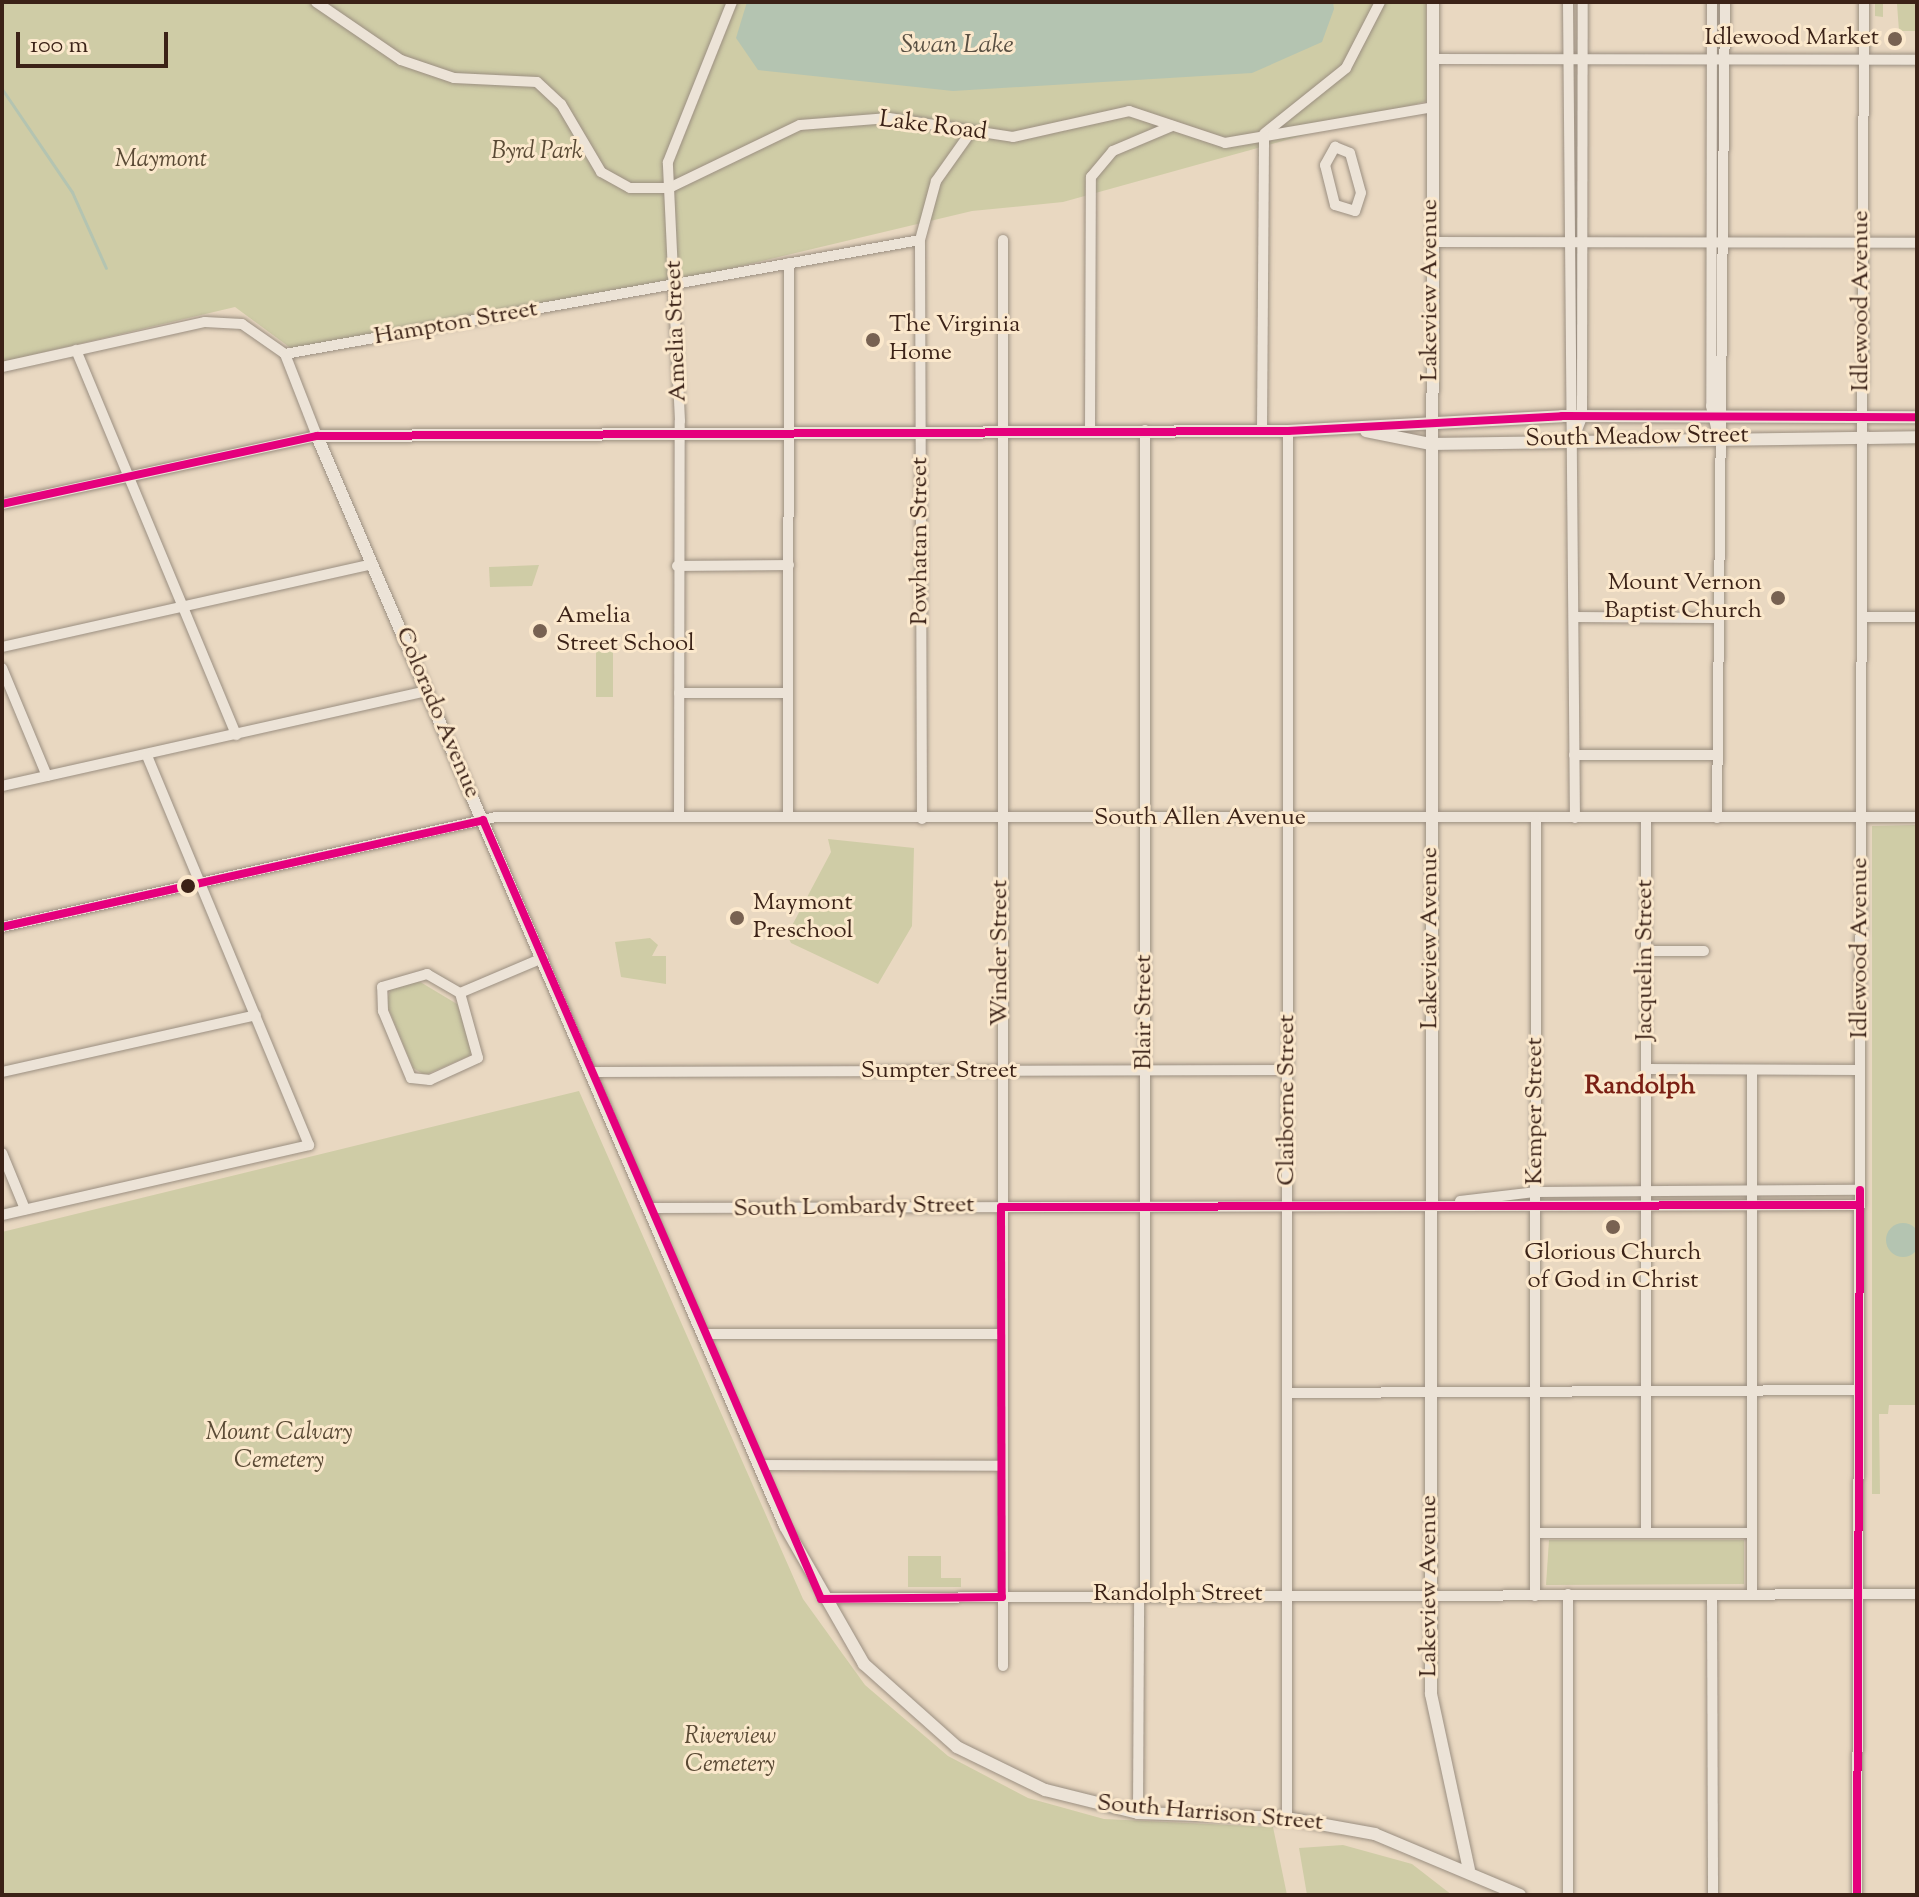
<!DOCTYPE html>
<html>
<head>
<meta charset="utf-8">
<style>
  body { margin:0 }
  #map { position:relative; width:1919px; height:1897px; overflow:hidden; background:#e9d8c1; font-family:"Sorts Mill Goudy",serif }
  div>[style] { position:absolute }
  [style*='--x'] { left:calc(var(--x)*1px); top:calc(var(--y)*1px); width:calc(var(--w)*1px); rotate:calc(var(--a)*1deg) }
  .green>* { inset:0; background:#cfcca6 }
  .water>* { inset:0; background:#b4c4b1 }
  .round { border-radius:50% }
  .stream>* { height:3px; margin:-1.5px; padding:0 1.5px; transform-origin:1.5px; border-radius:1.5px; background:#b4c4b1 }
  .roads { filter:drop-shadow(0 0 2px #9b8f81) drop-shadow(0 0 2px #9b8f81) }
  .minor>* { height:10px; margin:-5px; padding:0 5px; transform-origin:5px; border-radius:5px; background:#ece3d7 }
  .tertiary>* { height:12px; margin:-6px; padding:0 6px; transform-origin:6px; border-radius:6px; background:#ece3d7 }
  .bus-1>* { height:8px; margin:-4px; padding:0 4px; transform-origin:4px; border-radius:4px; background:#e5007d }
  .dots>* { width:22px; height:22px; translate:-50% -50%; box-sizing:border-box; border:4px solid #fbe8cc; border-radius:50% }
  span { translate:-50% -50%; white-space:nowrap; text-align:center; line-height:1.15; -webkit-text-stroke:6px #fbe8cc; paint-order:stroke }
  .poi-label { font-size:24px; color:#3b2217 }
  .right { translate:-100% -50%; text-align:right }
  .left { translate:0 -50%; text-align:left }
  .street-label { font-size:24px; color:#3b2217 }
  .park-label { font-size:24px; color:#5a4a35; font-style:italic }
  .water-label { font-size:26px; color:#595043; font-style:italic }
  .neighbourhood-label { font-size:26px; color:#7a1f14; font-weight:700 }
  .frame { position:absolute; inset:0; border:4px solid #3b2217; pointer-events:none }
  .scale { position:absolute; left:16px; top:32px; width:152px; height:36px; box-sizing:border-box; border:4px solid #3b2217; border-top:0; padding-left:10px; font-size:24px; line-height:28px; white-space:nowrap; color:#3b2217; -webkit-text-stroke:6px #fbe8cc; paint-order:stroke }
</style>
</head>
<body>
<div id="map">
  <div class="green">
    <div style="clip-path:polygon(2px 2px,1426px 2px,1427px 101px,1063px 202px,972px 211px,678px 281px,296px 352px,235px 307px,2px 362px)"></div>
    <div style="clip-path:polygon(1875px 2px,1917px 2px,1917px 31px,1899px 31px,1897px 4px,1883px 4px,1883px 17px,1875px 16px)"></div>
    <div style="clip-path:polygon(539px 565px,532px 586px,490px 587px,489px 567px)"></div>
    <div style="clip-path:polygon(596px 646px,613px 646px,613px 697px,596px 697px)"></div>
    <div style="clip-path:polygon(1917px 825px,1917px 1405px,1889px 1405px,1888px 1414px,1879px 1414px,1880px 1494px,1872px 1494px,1872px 826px)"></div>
    <div style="clip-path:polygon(828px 839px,914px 848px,912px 926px,878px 984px,791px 943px,787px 935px,831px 852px)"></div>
    <div style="clip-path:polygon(650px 938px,658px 945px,652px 956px,666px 956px,666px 984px,621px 977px,615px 942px)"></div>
    <div style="clip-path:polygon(417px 980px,457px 1004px,474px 1045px,469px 1056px,425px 1075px,413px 1068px,386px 1003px,391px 988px)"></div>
    <div style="clip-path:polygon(579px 1091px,803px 1599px,865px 1685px,948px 1756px,1028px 1798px,1104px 1819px,1273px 1827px,1287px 1895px,2px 1895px,2px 1232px)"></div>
    <div style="clip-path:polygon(1549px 1540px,1744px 1540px,1744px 1584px,1546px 1585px)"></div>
    <div style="clip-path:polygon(908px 1556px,941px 1556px,941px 1578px,961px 1578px,961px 1587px,908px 1587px)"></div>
    <div style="clip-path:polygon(1343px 1845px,1412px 1864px,1452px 1895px,1307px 1895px,1299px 1848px)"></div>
  </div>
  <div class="water">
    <div style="clip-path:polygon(747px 2px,1333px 2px,1334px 9px,1322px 42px,1252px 73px,953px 91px,758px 70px,736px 38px)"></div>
    <div class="round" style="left:1886px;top:1223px;width:34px;height:34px"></div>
  </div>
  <div class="stream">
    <div style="--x:2;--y:89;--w:125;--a:55.8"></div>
    <div style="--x:72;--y:192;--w:83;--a:65.9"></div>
  </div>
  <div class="roads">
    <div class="minor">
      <div style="--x:316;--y:2;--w:103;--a:34.3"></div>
      <div style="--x:401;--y:60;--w:56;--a:18.8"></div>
      <div style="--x:454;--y:78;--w:83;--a:2.8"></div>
      <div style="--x:537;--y:82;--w:33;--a:43"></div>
      <div style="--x:561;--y:104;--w:79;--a:59.5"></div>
      <div style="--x:601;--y:172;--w:33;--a:29"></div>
      <div style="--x:630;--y:188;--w:39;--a:0"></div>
      <div style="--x:669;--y:188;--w:145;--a:-25.7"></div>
      <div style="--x:800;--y:125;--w:89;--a:-4.5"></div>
      <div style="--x:889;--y:118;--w:125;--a:8.7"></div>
      <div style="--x:1013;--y:137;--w:119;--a:-12.6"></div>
      <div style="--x:1129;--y:111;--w:101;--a:18.4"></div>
      <div style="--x:1225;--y:143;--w:211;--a:-9.8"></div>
      <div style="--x:1568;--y:2;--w:816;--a:89.51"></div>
      <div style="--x:1712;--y:2;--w:404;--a:90.1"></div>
      <div style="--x:1711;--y:406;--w:32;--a:77"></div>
      <div style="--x:1433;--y:59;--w:484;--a:0.1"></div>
      <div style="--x:1265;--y:133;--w:104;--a:-38.7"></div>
      <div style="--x:1346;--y:68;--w:74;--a:-62.7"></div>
      <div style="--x:1335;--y:147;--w:16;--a:22"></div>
      <div style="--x:1350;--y:153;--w:41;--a:74.6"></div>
      <div style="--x:1361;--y:193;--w:19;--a:108"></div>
      <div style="--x:1355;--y:211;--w:21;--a:-163"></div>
      <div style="--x:1335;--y:205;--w:41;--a:-104"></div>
      <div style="--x:1325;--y:165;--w:21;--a:-61"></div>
      <div style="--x:1003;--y:240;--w:1426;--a:90"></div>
      <div style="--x:1432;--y:242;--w:485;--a:0.1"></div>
      <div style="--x:76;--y:350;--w:417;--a:67.4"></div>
      <div style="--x:285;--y:354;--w:645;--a:-10.18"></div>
      <div style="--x:2;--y:367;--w:208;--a:-12.5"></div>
      <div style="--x:205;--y:322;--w:37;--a:3"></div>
      <div style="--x:242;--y:324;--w:52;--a:34.9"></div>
      <div style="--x:285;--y:354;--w:88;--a:68.7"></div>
      <div style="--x:317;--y:436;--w:322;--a:167.8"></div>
      <div style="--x:1262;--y:430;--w:296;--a:-89.6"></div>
      <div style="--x:1090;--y:431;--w:254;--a:-89.8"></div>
      <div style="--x:1091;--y:177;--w:34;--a:-50"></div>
      <div style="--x:1113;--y:151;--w:64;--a:-23"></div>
      <div style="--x:1574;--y:438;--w:22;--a:-69"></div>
      <div style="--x:1582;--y:417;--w:415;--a:-89.9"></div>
      <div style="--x:677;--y:566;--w:112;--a:-0.5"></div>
      <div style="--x:1574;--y:617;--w:141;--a:0.4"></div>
      <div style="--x:1862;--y:617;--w:55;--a:0"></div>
      <div style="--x:2;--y:647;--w:379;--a:-12.6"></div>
      <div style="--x:2;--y:668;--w:117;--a:67.4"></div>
      <div style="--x:679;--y:693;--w:109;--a:0"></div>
      <div style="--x:1574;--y:755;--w:142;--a:0"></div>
      <div style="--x:2;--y:786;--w:436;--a:-12.6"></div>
      <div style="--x:679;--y:816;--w:395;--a:-89.9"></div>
      <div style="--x:680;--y:421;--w:259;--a:-92.7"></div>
      <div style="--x:668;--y:162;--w:172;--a:-68.2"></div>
      <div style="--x:788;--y:816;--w:553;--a:-89.9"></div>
      <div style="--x:1646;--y:818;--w:715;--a:90"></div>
      <div style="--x:1717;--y:818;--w:816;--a:-89.44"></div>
      <div style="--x:922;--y:819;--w:579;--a:-90.2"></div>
      <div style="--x:920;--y:240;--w:61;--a:-74.8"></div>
      <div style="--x:936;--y:181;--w:59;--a:-54.7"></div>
      <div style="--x:2;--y:927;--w:506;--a:-12.55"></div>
      <div style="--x:496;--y:817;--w:1421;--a:0"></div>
      <div style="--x:1646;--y:951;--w:58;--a:0"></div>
      <div style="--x:460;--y:993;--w:67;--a:74.5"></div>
      <div style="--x:478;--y:1058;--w:53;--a:155.4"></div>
      <div style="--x:430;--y:1080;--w:19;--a:-174"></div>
      <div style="--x:411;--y:1078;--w:73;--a:-112.7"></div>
      <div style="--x:383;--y:1011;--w:24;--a:-92"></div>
      <div style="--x:382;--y:987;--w:47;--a:-16.1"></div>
      <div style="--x:427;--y:974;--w:38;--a:30"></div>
      <div style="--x:460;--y:993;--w:90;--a:-22.9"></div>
      <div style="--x:1646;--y:1069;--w:214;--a:0.3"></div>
      <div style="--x:1752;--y:1070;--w:525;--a:90"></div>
      <div style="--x:2;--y:1072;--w:260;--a:-12.6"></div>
      <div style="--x:591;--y:1072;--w:696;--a:-0.16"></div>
      <div style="--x:2;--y:1153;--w:61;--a:67.7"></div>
      <div style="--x:1460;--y:1201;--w:77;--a:-6.8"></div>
      <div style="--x:1536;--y:1192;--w:324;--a:-0.4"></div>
      <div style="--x:649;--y:1208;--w:1211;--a:-0.14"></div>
      <div style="--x:2;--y:1215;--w:315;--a:-12.8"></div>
      <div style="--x:309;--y:1145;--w:422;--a:-112.6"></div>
      <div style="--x:703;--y:1334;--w:298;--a:0"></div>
      <div style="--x:1287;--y:1393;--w:572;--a:-0.3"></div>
      <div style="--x:758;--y:1465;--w:242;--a:0.2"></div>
      <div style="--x:1536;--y:1533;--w:215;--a:0"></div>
      <div style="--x:1145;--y:1594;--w:1164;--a:-90"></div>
      <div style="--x:1568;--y:1594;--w:301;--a:90"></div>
      <div style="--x:1535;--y:1596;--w:777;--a:-89.93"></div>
      <div style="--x:1712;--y:1596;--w:299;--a:89.8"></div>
      <div style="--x:823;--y:1598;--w:1094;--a:-0.21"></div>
      <div style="--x:1138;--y:1813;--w:219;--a:-89.7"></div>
      <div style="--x:1287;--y:1818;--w:1387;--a:-89.96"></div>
      <div style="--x:1857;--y:1895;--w:1893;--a:-89.79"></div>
    </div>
    <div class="tertiary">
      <div style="--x:1433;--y:2;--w:1692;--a:90.07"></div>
      <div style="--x:1431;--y:1694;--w:180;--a:77.8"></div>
      <div style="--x:1366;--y:431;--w:65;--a:11.5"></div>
      <div style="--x:1430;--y:444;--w:487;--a:-0.8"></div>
      <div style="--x:1520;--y:1895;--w:157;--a:-157.2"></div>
      <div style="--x:1375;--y:1834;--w:89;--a:-169.7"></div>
      <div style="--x:1287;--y:1818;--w:149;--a:-178.1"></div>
      <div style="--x:1138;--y:1813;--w:96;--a:-166.1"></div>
      <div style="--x:1045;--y:1790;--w:98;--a:-154"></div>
      <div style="--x:957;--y:1747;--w:125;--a:-138.3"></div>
      <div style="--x:864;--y:1664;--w:159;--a:-119.8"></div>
      <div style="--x:785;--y:1526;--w:1186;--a:-113.24"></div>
      <div style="--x:317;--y:436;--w:971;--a:-0.3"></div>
      <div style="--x:1288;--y:431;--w:274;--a:-3.1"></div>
      <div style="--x:1562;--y:416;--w:355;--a:0.2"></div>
    </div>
  </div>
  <div class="bus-1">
    <div style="--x:2;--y:504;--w:322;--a:-12.2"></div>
    <div style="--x:317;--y:436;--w:971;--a:-0.3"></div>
    <div style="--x:1288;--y:431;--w:274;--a:-3.1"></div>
    <div style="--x:1562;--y:416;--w:355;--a:0.2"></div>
    <div style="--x:483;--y:820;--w:849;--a:66.54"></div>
    <div style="--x:2;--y:927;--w:493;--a:-12.5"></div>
    <div style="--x:1001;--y:1207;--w:859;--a:-0.13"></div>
    <div style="--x:1001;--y:1207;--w:390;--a:89.9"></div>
    <div style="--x:821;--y:1599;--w:181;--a:-0.6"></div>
    <div style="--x:1857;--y:1895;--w:705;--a:-89.76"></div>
  </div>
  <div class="dots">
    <div style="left:1895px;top:39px;background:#786252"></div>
    <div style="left:873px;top:340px;background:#786252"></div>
    <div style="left:1778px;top:598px;background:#786252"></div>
    <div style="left:540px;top:631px;background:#786252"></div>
    <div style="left:188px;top:886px;background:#3b2217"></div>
    <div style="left:737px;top:918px;background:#786252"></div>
    <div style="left:1613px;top:1227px;background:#786252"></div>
  </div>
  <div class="poi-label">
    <span class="right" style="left:1879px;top:39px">Idlewood Market</span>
    <span class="left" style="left:889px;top:340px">The Virginia<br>Home</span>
    <span class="right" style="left:1762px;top:598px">Mount Vernon<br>Baptist Church</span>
    <span class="left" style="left:556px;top:631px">Amelia<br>Street School</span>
    <span class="left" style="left:753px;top:918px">Maymont<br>Preschool</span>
    <span style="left:1613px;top:1268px">Glorious Church<br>of God in Christ</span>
  </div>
  <div class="street-label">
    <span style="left:933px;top:127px;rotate:7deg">Lake Road</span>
    <span style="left:1431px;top:290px;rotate:-90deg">Lakeview Avenue</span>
    <span style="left:1862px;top:301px;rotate:-90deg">Idlewood Avenue</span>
    <span style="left:456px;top:324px;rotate:-10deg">Hampton Street</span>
    <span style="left:677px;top:331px;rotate:-92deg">Amelia Street</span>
    <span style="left:1637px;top:438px;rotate:-1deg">South Meadow Street</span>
    <span style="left:921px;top:541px;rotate:-90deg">Powhatan Street</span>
    <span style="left:437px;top:713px;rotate:67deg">Colorado Avenue</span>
    <span style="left:1200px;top:819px">South Allen Avenue</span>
    <span style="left:1431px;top:938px;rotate:-90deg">Lakeview Avenue</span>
    <span style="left:1861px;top:948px;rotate:-90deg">Idlewood Avenue</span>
    <span style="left:1001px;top:953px;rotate:-90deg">Winder Street</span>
    <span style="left:1646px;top:960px;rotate:-90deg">Jacquelin Street</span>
    <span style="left:1145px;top:1012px;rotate:-90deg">Blair Street</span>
    <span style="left:939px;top:1072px">Sumpter Street</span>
    <span style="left:1288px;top:1100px;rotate:-90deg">Claiborne Street</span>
    <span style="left:1536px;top:1111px;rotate:-90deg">Kemper Street</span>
    <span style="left:854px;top:1208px;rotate:-1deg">South Lombardy Street</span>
    <span style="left:1430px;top:1586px;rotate:-90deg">Lakeview Avenue</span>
    <span style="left:1178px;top:1595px">Randolph Street</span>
    <span style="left:1210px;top:1814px;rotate:5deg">South Harrison Street</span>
  </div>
  <div class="park-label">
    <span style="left:537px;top:153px">Byrd Park</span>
    <span style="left:161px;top:161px">Maymont</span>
    <span style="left:279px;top:1448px">Mount Calvary<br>Cemetery</span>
    <span style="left:730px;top:1752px">Riverview<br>Cemetery</span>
  </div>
  <div class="water-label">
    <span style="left:957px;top:46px">Swan Lake</span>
  </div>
  <div class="neighbourhood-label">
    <span style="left:1640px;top:1087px">Randolph</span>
  </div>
  <div class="frame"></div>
  <div class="scale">100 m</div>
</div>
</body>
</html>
